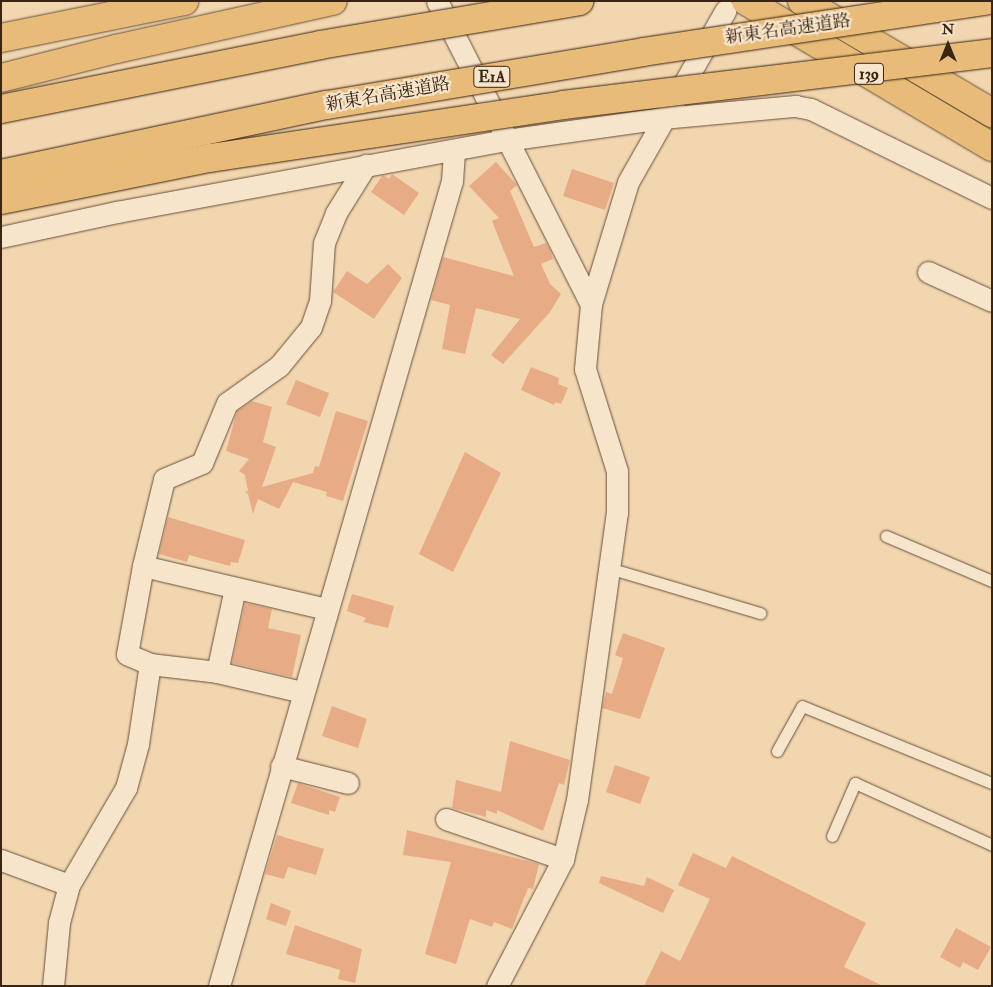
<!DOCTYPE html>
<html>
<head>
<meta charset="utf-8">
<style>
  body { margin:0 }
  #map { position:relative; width:993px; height:987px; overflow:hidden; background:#f1d6af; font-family:"IM FELL Double Pica","Noto Serif JP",serif }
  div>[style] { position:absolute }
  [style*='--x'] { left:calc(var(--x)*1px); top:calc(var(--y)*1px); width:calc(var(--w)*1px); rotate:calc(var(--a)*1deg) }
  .building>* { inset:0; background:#e7ac86 }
  .roads { filter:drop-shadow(0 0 1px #68503b) drop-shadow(0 0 1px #68503b) }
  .lane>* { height:11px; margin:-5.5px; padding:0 5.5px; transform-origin:5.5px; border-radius:5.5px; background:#f6e4cb }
  .street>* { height:21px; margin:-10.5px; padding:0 10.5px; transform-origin:10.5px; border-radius:10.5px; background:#f6e4cb }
  .primary>* { height:28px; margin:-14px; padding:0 14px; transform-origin:14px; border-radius:14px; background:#e8bb78 }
  .highway>* { height:28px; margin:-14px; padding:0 14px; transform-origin:14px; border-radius:14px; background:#e8bb78 }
  .bridges { filter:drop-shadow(0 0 1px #3a2414) drop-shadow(0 0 1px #3a2414) }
  .highway-bridge>* { height:28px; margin:-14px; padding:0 14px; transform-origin:14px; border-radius:14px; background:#e8bb78 }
  span { translate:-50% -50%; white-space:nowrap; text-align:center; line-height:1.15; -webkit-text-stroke:4.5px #f6e4cb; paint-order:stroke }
  .shield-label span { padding:1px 4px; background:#f6e4cb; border:1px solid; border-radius:4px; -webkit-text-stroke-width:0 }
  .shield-label { font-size:16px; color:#3a2414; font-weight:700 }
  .street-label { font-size:18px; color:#3a2414 }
  .frame { position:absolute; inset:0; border:2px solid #3a2414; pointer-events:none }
  .north { position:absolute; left:923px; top:20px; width:50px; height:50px; -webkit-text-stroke:4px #f6e4cb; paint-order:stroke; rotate:0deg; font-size:14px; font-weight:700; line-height:20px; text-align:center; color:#3a2414 }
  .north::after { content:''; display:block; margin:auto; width:18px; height:22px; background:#3a2414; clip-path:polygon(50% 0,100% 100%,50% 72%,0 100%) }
</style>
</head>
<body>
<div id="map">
  <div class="building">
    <div style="clip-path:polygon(496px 162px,517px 185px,510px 191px,534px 247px,546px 243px,551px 252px,553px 259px,541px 264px,550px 284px,561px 294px,550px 312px,503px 364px,491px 355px,520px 319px,476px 308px,465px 354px,442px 349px,450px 305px,431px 300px,443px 257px,514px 276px,492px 221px,499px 218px,469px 186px)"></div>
    <div style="clip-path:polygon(572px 169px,614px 183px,605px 210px,563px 196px)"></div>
    <div style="clip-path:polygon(392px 174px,419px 193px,404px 215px,371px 192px,383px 175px,389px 179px)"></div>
    <div style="clip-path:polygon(388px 264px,402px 278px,374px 319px,333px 292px,347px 271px,367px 284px)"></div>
    <div style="clip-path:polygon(531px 367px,559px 378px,558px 384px,568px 388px,561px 404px,555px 402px,554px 405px,521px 390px)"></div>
    <div style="clip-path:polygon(296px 380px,329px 393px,320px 417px,286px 404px)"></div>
    <div style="clip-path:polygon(252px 401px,272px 407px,263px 442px,276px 447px,262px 487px,313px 473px,315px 466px,319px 467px,336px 411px,368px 421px,343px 501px,326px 496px,327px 492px,293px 482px,279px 509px,258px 499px,253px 514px,248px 494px,245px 492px,248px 491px,245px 475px,239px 471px,249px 459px,226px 451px,237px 411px)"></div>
    <div style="clip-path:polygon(465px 452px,501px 473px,453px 572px,419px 554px)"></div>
    <div style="clip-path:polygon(168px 517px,245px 540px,238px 563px,231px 562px,230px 566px,189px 555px,187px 562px,159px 554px)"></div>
    <div style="clip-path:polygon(352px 594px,394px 606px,388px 628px,363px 622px,366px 618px,347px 611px)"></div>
    <div style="clip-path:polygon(245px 603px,272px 609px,268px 628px,301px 635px,292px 677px,232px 663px)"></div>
    <div style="clip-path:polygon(623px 633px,665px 648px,640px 719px,602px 708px,606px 692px,612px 694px,623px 658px,615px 655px)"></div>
    <div style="clip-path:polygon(332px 706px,367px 719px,358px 748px,322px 736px)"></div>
    <div style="clip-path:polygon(510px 741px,570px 760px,564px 785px,559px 783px,543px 831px,497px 810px,497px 814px,486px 810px,486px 817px,452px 808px,456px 780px,501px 792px)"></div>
    <div style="clip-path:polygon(615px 765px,650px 777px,640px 804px,606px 792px)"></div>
    <div style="clip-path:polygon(298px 783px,340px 797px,335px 812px,329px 810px,329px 815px,291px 803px)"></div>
    <div style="clip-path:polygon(407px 830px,539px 864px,533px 889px,528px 888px,512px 929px,494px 922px,492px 927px,470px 919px,456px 964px,425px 954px,451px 862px,403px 855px)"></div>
    <div style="clip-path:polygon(277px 835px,324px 849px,316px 875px,288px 867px,284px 879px,265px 874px)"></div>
    <div style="clip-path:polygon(693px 853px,726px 868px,732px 856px,866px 923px,844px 967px,883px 986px,644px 986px,661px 951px,680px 961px,710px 899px,678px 885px)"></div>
    <div style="clip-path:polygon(601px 876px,644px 886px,647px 877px,674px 890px,663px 913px,599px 883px)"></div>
    <div style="clip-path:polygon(271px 903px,291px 911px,286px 926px,266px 919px)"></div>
    <div style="clip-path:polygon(295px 925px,362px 949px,355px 983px,338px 979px,340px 970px,286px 954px)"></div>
    <div style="clip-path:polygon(956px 928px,991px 947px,978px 970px,963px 962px,960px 968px,940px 957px)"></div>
  </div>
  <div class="roads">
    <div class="lane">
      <div style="--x:886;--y:536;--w:115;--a:23"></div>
      <div style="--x:609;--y:568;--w:158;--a:16.6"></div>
      <div style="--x:777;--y:751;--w:51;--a:-60.9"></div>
      <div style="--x:802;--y:706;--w:205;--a:22.1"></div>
      <div style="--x:832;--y:836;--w:58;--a:-66.5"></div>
      <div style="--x:855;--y:783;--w:150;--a:24.3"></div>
    </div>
    <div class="street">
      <div style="--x:437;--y:1;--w:340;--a:63.1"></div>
      <div style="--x:1;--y:237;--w:119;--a:-12.2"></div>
      <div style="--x:117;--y:212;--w:396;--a:-10.5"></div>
      <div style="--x:506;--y:140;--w:158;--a:-8"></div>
      <div style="--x:662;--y:118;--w:134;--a:-5.2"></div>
      <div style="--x:795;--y:106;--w:16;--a:11"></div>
      <div style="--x:811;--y:109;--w:202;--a:26.2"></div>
      <div style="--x:928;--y:272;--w:70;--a:24.4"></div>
      <div style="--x:143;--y:566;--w:189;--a:13.2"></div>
      <div style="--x:150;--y:664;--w:25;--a:-157"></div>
      <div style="--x:127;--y:654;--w:89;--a:-79.7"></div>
      <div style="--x:143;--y:566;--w:89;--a:-76.4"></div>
      <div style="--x:164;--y:479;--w:41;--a:-22.8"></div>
      <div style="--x:202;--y:463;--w:65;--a:-67.4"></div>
      <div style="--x:227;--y:403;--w:64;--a:-35.4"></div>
      <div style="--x:279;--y:366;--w:50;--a:-50.6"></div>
      <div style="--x:311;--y:327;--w:28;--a:-71"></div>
      <div style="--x:320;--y:301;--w:58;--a:-86.1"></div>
      <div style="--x:324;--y:243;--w:32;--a:-68"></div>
      <div style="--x:336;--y:213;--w:57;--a:-58"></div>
      <div style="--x:217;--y:672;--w:86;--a:-77.9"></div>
      <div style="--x:281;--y:766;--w:69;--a:14.2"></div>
      <div style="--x:446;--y:819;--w:124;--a:18.9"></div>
      <div style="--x:1;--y:860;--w:72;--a:20.2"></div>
      <div style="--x:69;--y:885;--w:39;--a:105"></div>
      <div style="--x:59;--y:923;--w:63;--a:95.4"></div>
      <div style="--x:69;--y:885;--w:113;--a:-59.6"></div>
      <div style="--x:126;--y:788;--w:46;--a:-74.7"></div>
      <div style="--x:138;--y:744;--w:81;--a:-81.5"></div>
      <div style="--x:150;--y:664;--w:67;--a:6.8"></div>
      <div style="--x:217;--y:672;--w:87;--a:13.2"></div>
      <div style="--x:219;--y:986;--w:838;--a:-73.86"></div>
      <div style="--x:452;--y:181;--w:31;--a:-86"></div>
      <div style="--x:497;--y:986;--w:143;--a:-62.5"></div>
      <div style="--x:563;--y:859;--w:61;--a:-76.7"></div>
      <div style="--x:577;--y:800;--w:290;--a:-82.1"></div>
      <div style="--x:617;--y:513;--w:42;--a:-90"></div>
      <div style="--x:617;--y:471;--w:107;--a:-107.4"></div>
      <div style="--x:585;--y:369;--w:65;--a:-84.7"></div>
      <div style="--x:591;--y:304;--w:127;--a:-73.1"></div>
      <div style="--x:628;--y:182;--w:197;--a:-60.4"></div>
    </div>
    <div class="primary">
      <div style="--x:1;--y:38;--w:187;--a:-11.4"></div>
    </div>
    <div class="highway">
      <div style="--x:746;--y:1;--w:286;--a:30.7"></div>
      <div style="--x:802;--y:1;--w:221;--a:30.5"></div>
      <div style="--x:1;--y:78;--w:119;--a:-14.2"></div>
      <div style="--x:116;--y:49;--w:222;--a:-12.5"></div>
    </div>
  </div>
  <div class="bridges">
    <div class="highway-bridge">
      <div style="--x:1;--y:109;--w:325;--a:-11.3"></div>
      <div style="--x:320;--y:45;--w:263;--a:-9.6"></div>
      <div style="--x:1;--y:174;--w:333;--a:-12"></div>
      <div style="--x:327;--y:105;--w:320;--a:-9.5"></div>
      <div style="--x:643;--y:52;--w:347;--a:-8.5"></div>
      <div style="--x:1;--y:200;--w:213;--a:-11.4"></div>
      <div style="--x:210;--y:158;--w:357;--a:-8.5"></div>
      <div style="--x:563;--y:105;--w:432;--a:-6.9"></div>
    </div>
  </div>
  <div class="shield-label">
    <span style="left:869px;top:74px">139</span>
    <span style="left:492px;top:77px">E1A</span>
  </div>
  <div class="street-label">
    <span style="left:788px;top:30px;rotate:-8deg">新東名高速道路</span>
    <span style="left:388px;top:95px;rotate:-10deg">新東名高速道路</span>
  </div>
  <div class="frame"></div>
  <div class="north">N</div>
</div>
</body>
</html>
